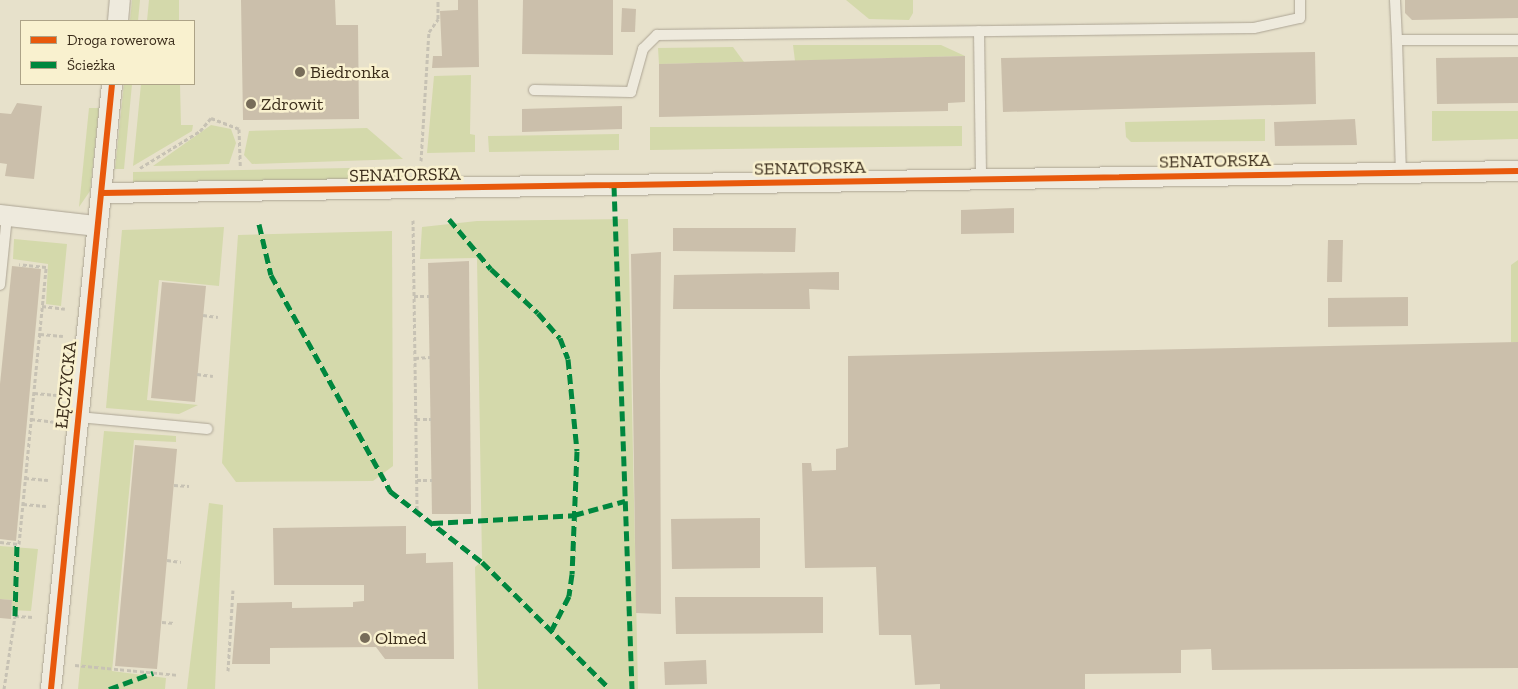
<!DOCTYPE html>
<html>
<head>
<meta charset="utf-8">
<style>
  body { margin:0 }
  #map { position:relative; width:1518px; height:689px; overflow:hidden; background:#e7e1cb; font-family:"Zilla Slab",serif }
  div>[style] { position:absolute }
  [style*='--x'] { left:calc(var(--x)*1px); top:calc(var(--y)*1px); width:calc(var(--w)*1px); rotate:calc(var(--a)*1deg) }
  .green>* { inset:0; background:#d4d9ab }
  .building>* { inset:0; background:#cbbfab }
  .path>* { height:3px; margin-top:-1.5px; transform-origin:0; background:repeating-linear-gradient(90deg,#c7c2b4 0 4px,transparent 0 6.5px) }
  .roads { filter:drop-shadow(0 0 1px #aca494) drop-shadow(0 0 1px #aca494) }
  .service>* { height:10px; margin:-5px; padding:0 5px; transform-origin:5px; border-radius:5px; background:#eeeadd }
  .minor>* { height:20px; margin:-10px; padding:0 10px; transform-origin:10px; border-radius:10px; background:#eeeadd }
  .quiet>* { height:5px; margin-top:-2.5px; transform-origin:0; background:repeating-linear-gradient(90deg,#00873e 0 10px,transparent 0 15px) }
  .cycleway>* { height:6px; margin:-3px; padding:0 3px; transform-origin:3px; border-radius:3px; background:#e8590c }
  .dots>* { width:14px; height:14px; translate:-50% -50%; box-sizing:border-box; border:2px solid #f9f1cf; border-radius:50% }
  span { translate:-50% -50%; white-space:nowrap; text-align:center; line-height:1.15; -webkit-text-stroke:5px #f9f1cf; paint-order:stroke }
  .poi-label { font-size:18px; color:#3b2d1b }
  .left { translate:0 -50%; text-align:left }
  .street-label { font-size:18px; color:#3b2d1b }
  .legend { position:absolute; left:20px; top:20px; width:175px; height:65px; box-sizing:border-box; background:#f9f1cf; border:1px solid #ada387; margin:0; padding:6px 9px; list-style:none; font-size:15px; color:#3b2d1b }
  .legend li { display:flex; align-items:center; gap:10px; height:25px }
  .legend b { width:25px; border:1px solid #ada387 }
</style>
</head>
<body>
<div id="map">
  <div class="green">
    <div style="clip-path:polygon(132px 0,140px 0,138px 21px,130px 21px)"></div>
    <div style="clip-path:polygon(149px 0,179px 0,179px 21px,147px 21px)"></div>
    <div style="clip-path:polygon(846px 0,913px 0,913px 13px,909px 20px,869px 19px)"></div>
    <div style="clip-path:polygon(793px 45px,941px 45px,965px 56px,795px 61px)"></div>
    <div style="clip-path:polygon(733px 47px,744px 62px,659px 64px,658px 48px)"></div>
    <div style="clip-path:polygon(471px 75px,470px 134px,475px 135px,475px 152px,427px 153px,434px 76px)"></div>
    <div style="clip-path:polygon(124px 84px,132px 84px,124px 169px,115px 169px)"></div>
    <div style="clip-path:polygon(141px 84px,180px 84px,181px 125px,193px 125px,192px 131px,133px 166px)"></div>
    <div style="clip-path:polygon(89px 108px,99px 108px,90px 191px,79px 207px)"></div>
    <div style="clip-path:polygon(1432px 111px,1518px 111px,1518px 139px,1432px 141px)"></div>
    <div style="clip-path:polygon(1265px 119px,1265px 141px,1131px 142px,1126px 137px,1125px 122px)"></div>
    <div style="clip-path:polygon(211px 125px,231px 129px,236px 143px,229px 164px,153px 166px)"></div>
    <div style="clip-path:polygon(962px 126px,962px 146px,650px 150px,650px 127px)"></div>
    <div style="clip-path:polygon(367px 128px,403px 159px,252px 164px,244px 155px,249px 131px)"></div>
    <div style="clip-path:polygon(619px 134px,619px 150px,489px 152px,488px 136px)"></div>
    <div style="clip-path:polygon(404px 167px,405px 179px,133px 184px,133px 172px)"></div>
    <div style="clip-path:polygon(628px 219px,638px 689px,478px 689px,475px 567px,482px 561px,477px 258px,420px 259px,422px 227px,477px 221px)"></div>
    <div style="clip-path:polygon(224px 227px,219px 286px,159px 280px,147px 400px,198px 405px,179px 414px,106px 408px,122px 230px)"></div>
    <div style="clip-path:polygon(392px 231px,393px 466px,373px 481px,236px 482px,222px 463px,238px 235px)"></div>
    <div style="clip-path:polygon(14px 239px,67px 244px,61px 306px,46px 304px,48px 264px,13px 259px)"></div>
    <div style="clip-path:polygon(1518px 260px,1518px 342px,1511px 342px,1511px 265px)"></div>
    <div style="clip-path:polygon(104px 431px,176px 436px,176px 442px,134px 440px,112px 671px,166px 678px,165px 689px,78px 689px)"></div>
    <div style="clip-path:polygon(209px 503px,223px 505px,215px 689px,187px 689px)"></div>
    <div style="clip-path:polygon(0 546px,38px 549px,31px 611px,11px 610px,12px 600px,0 599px)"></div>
  </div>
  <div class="building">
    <div style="clip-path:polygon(241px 0,335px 0,336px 25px,358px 25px,359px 119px,243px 120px)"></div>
    <div style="clip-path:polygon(458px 0,478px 0,479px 67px,432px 68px,433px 56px,442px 56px,440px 11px,458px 10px)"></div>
    <div style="clip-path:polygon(523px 0,613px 0,613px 55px,522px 54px)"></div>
    <div style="clip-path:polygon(1405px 0,1518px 0,1518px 18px,1412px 20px,1405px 13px)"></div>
    <div style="clip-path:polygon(622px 8px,636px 9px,635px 32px,621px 32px)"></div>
    <div style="clip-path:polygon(1315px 52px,1316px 104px,1003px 112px,1001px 58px)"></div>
    <div style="clip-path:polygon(965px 56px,965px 102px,948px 103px,948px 111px,659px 117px,659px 64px)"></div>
    <div style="clip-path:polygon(1518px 57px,1518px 103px,1437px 104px,1436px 58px)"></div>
    <div style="clip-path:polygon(17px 103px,42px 106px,34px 179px,5px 176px,7px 164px,0 163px,0 113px,11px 114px)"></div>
    <div style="clip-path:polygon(622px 106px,622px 129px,522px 132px,522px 109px)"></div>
    <div style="clip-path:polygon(1355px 119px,1357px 145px,1275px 146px,1274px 122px)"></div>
    <div style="clip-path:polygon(1014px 208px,1014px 233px,961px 234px,961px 210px)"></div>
    <div style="clip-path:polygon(673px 228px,796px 228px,795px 252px,673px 251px)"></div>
    <div style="clip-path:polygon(1328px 240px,1343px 240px,1342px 282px,1327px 282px)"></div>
    <div style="clip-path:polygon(661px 252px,660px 374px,661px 614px,636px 613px,631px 254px)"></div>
    <div style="clip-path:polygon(469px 261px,471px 514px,432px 514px,428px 263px)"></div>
    <div style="clip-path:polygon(12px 266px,41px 269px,16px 541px,0 539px,0 384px)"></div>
    <div style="clip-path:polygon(839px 272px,839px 290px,809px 289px,810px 309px,673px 309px,674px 275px)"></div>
    <div style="clip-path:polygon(162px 282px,206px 286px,195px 402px,151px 398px)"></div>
    <div style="clip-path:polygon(1408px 297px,1408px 326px,1328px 327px,1328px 298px)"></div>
    <div style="clip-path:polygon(1518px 342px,1518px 668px,1212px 670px,1211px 649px,1181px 650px,1181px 673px,1085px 674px,1085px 689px,940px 689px,940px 684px,915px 685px,911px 635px,879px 635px,876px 567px,805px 568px,802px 463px,811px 463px,812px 471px,836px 470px,836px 449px,848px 447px,848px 356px)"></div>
    <div style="clip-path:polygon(135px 445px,177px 449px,157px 669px,115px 666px)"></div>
    <div style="clip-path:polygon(760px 518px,760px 568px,672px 569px,671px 519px)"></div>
    <div style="clip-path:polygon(406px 526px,406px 554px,426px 553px,426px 563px,453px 562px,454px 659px,385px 659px,376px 647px,270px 648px,270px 664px,232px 664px,237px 603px,292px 602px,292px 608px,353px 607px,353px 602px,364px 601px,364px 585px,274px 585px,273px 528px)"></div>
    <div style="clip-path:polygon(675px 597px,823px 597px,823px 633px,676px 634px)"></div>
    <div style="clip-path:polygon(0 599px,12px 600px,11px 619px,0 618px)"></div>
    <div style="clip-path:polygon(706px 660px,707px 684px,665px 685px,664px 662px)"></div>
  </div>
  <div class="path">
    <div style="--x:421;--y:161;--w:129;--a:-86.5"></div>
    <div style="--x:429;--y:32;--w:16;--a:-55"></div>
    <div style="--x:438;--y:19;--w:19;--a:-90"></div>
    <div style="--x:140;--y:168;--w:70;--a:-31.7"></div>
    <div style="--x:200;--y:131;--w:17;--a:-50"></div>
    <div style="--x:211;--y:118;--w:30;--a:21"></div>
    <div style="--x:239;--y:129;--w:37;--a:88"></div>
    <div style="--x:413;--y:220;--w:290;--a:89.2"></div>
    <div style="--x:414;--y:296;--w:15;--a:0"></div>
    <div style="--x:42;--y:306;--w:23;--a:7"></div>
    <div style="--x:203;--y:315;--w:15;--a:8"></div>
    <div style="--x:40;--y:334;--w:23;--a:5"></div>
    <div style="--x:415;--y:358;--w:15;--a:-4"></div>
    <div style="--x:197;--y:374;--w:16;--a:7"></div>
    <div style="--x:34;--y:393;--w:23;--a:5"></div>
    <div style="--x:31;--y:419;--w:23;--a:7"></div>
    <div style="--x:416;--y:419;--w:15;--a:0"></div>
    <div style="--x:25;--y:478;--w:23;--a:5"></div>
    <div style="--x:417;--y:480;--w:15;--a:0"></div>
    <div style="--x:174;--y:485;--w:15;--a:4"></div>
    <div style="--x:23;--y:504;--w:23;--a:5"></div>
    <div style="--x:0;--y:542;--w:19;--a:6"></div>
    <div style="--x:19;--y:544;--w:278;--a:-84.4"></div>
    <div style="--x:46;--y:267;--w:27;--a:-174"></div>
    <div style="--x:167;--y:560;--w:14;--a:8"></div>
    <div style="--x:162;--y:622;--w:13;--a:4"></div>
    <div style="--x:75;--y:665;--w:103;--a:5.5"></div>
    <div style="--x:228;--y:671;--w:81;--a:-86.5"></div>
    <div style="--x:4;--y:689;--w:74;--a:-81.4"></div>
    <div style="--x:15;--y:616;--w:19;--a:3"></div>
  </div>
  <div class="roads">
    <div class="service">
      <div style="--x:1395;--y:0;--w:40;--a:87.1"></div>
      <div style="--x:1397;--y:40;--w:121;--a:0"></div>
      <div style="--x:979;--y:31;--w:149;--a:89.2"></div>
      <div style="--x:1397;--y:40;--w:133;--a:88.3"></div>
      <div style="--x:534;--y:90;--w:97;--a:1.2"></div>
      <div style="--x:631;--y:92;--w:45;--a:-74.4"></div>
      <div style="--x:643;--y:49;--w:20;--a:-45"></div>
      <div style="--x:657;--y:35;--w:597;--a:-0.67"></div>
      <div style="--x:1254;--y:28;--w:47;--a:-12.3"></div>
      <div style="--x:1300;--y:18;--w:18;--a:-90"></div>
      <div style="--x:0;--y:285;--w:69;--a:-84.2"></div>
      <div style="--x:78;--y:417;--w:130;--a:5.3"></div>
    </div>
    <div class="minor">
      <div style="--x:118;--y:21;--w:21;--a:-85"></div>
      <div style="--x:102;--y:193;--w:1416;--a:-0.89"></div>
      <div style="--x:0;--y:215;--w:98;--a:6.5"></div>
      <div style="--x:51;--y:689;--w:608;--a:-84.24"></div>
    </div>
  </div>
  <div class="quiet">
    <div style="--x:614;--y:186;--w:503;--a:87.95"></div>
    <div style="--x:449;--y:219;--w:65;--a:50"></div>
    <div style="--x:491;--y:269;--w:64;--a:43.1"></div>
    <div style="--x:538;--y:313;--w:33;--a:49"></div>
    <div style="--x:560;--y:338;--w:22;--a:69"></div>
    <div style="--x:568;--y:359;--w:92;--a:84.4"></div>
    <div style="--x:577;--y:451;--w:123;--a:92.3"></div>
    <div style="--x:572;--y:574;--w:22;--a:98"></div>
    <div style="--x:569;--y:596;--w:37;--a:117"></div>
    <div style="--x:259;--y:224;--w:52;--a:76.8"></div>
    <div style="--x:271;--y:275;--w:247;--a:61.1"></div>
    <div style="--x:390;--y:491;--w:116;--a:37.7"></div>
    <div style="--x:482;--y:562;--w:180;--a:44.8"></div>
    <div style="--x:433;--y:523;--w:141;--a:-3.2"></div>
    <div style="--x:574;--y:515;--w:53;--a:-15.4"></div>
    <div style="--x:15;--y:616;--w:72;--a:-88.4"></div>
    <div style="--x:109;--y:689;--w:47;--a:-20"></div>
  </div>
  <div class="cycleway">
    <div style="--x:102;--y:193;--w:1416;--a:-0.89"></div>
    <div style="--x:51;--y:689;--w:608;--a:-84.24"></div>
  </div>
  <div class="dots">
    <div style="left:300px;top:72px;background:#776c59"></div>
    <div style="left:251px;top:104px;background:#776c59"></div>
    <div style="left:365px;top:638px;background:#776c59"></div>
  </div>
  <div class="poi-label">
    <span class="left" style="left:310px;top:72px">Biedronka</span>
    <span class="left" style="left:261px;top:104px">Zdrowit</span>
    <span class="left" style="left:375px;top:638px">Olmed</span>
  </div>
  <div class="street-label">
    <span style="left:1215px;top:161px;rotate:-1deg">SENATORSKA</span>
    <span style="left:810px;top:168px;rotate:-1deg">SENATORSKA</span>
    <span style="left:405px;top:175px;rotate:-1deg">SENATORSKA</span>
    <span style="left:66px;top:385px;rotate:-84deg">ŁĘCZYCKA</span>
  </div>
  <ul class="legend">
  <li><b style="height:6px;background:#e8590c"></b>Droga rowerowa</li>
  <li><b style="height:6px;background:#00873e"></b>Ścieżka</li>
  </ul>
</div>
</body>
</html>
